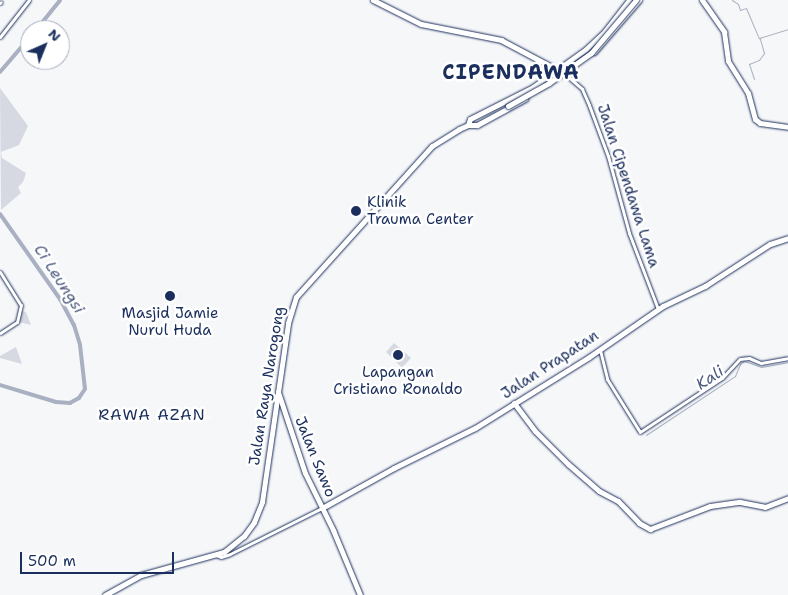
<!DOCTYPE html>
<html>
<head>
<meta charset="utf-8">
<style>
  body { margin:0 }
  #map { position:relative; width:788px; height:595px; overflow:hidden; background:#f6f7f9; font-family:"Shantell Sans",sans-serif }
  div>[style] { position:absolute }
  [style*='--x'] { left:calc(var(--x)*1px); top:calc(var(--y)*1px); width:calc(var(--w)*1px); rotate:calc(var(--a)*1deg) }
  .green>* { inset:0; background:#d6d9e2 }
  .stream>* { height:1px; margin:-0.5px; padding:0 0.5px; transform-origin:0.5px; border-radius:0.5px; background:#a9b0c1 }
  .river>* { height:4px; margin:-2px; padding:0 2px; transform-origin:2px; border-radius:2px; background:#a9b0c1 }
  .roads { filter:drop-shadow(0 0 1px #1b2f5e) drop-shadow(0 0 1px #1b2f5e) }
  .minor>* { height:3px; margin:-1.5px; padding:0 1.5px; transform-origin:1.5px; border-radius:1.5px; background:#fff }
  .major>* { height:5px; margin:-2.5px; padding:0 2.5px; transform-origin:2.5px; border-radius:2.5px; background:#fff }
  .bridges { filter:drop-shadow(0 0 1px #1b2f5e) drop-shadow(0 0 1px #1b2f5e) }
  .major-bridge>* { height:5px; margin:-2.5px; padding:0 2.5px; transform-origin:2.5px; border-radius:2.5px; background:#fff }
  .dots>* { width:14px; height:14px; translate:-50% -50%; box-sizing:border-box; border:2px solid #fff; border-radius:50% }
  span { translate:-50% -50%; white-space:nowrap; text-align:center; line-height:1.15; -webkit-text-stroke:5px #fff; paint-order:stroke }
  .street-label { font-size:15px; color:#1b2f5e }
  .poi-label { font-size:15px; color:#1b2f5e }
  .left { translate:0 -50%; text-align:left }
  .water-label { font-size:16px; color:#4d5c81; font-style:italic }
  .neighbourhood-label { font-size:16px; color:#1b2f5e; letter-spacing:1px }
  .district-label { font-size:20px; color:#1b2f5e; font-weight:700; letter-spacing:1px }
  .north { position:absolute; left:20px; top:20px; width:50px; height:50px; box-sizing:border-box; background:#fff; border:1px solid #a4acbf; border-radius:50%; rotate:44deg; font-size:14px; font-weight:700; line-height:20px; text-align:center; color:#1b2f5e }
  .north::after { content:''; display:block; margin:auto; width:18px; height:22px; background:#1b2f5e; clip-path:polygon(50% 0,100% 100%,50% 72%,0 100%) }
  .scale { position:absolute; left:20px; top:552px; width:154px; height:22px; box-sizing:border-box; border:2px solid #1b2f5e; border-top:0; padding-left:6px; font-size:15px; line-height:18px; white-space:nowrap; color:#1b2f5e; -webkit-text-stroke:4px #fff; paint-order:stroke }
</style>
</head>
<body>
<div id="map">
  <div class="green">
    <div style="clip-path:polygon(0 88px,28px 126px,19px 145px,1px 152px,2px 158px,26px 173px,23px 182px,18px 187px,21px 193px,1px 210px)"></div>
    <div style="clip-path:polygon(21px 311px,26px 312px,31px 325px,19px 322px)"></div>
    <div style="clip-path:polygon(394px 343px,411px 358px,402px 368px,386px 352px)"></div>
    <div style="clip-path:polygon(16px 347px,22px 364px,0 358px,0 356px)"></div>
  </div>
  <div class="stream">
    <div style="--x:732;--y:0;--w:7;--a:34"></div>
    <div style="--x:738;--y:4;--w:6;--a:72"></div>
    <div style="--x:740;--y:10;--w:6;--a:-18"></div>
    <div style="--x:746;--y:8;--w:33;--a:67"></div>
    <div style="--x:759;--y:38;--w:30;--a:-17"></div>
    <div style="--x:754;--y:79;--w:16;--a:-108"></div>
    <div style="--x:749;--y:64;--w:11;--a:-22"></div>
    <div style="--x:759;--y:60;--w:9;--a:-54"></div>
    <div style="--x:764;--y:53;--w:15;--a:-106"></div>
    <div style="--x:646;--y:435;--w:107;--a:-33.5"></div>
    <div style="--x:735;--y:376;--w:13;--a:-67"></div>
    <div style="--x:740;--y:364;--w:5;--a:-37"></div>
    <div style="--x:744;--y:361;--w:18;--a:19"></div>
    <div style="--x:761;--y:367;--w:27;--a:-10"></div>
  </div>
  <div class="river">
    <div style="--x:36;--y:30;--w:38;--a:-51"></div>
    <div style="--x:0;--y:72;--w:46;--a:-49.4"></div>
    <div style="--x:0;--y:214;--w:104;--a:54.8"></div>
    <div style="--x:60;--y:299;--w:30;--a:62"></div>
    <div style="--x:74;--y:325;--w:21;--a:73"></div>
    <div style="--x:80;--y:345;--w:44;--a:83.5"></div>
    <div style="--x:85;--y:389;--w:11;--a:124"></div>
    <div style="--x:79;--y:398;--w:10;--a:151"></div>
    <div style="--x:70;--y:403;--w:14;--a:-176"></div>
    <div style="--x:56;--y:402;--w:59;--a:-163.1"></div>
  </div>
  <div class="roads">
    <div class="minor">
      <div style="--x:0;--y:3;--w:1;--a:-45"></div>
      <div style="--x:0;--y:37;--w:47;--a:-51.9"></div>
      <div style="--x:565;--y:74;--w:23;--a:41"></div>
      <div style="--x:582;--y:89;--w:17;--a:66"></div>
      <div style="--x:589;--y:105;--w:54;--a:69.6"></div>
      <div style="--x:608;--y:156;--w:80;--a:74.7"></div>
      <div style="--x:629;--y:233;--w:81;--a:69.1"></div>
      <div style="--x:0;--y:272;--w:39;--a:58"></div>
      <div style="--x:21;--y:305;--w:17;--a:103"></div>
      <div style="--x:17;--y:322;--w:20;--a:147"></div>
      <div style="--x:600;--y:350;--w:30;--a:76"></div>
      <div style="--x:607;--y:379;--w:62;--a:58.1"></div>
      <div style="--x:640;--y:432;--w:98;--a:-33.4"></div>
      <div style="--x:722;--y:378;--w:26;--a:-47"></div>
      <div style="--x:740;--y:359;--w:9;--a:-6"></div>
      <div style="--x:749;--y:358;--w:13;--a:23"></div>
      <div style="--x:761;--y:363;--w:27;--a:-10"></div>
      <div style="--x:216;--y:555;--w:5;--a:22"></div>
      <div style="--x:221;--y:557;--w:9;--a:-18"></div>
      <div style="--x:230;--y:554;--w:103;--a:-26.6"></div>
    </div>
    <div class="major">
      <div style="--x:373;--y:0;--w:54;--a:26.6"></div>
      <div style="--x:421;--y:24;--w:82;--a:11.3"></div>
      <div style="--x:501;--y:40;--w:72;--a:28"></div>
      <div style="--x:702;--y:0;--w:39;--a:55"></div>
      <div style="--x:724;--y:32;--w:29;--a:82"></div>
      <div style="--x:728;--y:61;--w:38;--a:58"></div>
      <div style="--x:748;--y:93;--w:27;--a:75"></div>
      <div style="--x:755;--y:119;--w:6;--a:39"></div>
      <div style="--x:760;--y:123;--w:28;--a:8"></div>
      <div style="--x:594;--y:52;--w:69;--a:-49.1"></div>
      <div style="--x:468;--y:125;--w:6;--a:-72"></div>
      <div style="--x:470;--y:119;--w:71;--a:-26.9"></div>
      <div style="--x:533;--y:87;--w:65;--a:-35.6"></div>
      <div style="--x:586;--y:49;--w:26;--a:-43"></div>
      <div style="--x:605;--y:31;--w:39;--a:-52"></div>
      <div style="--x:278;--y:392;--w:85;--a:71.6"></div>
      <div style="--x:305;--y:473;--w:64;--a:63.8"></div>
      <div style="--x:333;--y:530;--w:70;--a:67.4"></div>
      <div style="--x:514;--y:403;--w:35;--a:53"></div>
      <div style="--x:535;--y:431;--w:47;--a:45"></div>
      <div style="--x:568;--y:464;--w:41;--a:41.1"></div>
      <div style="--x:599;--y:491;--w:21;--a:28"></div>
      <div style="--x:618;--y:501;--w:30;--a:46"></div>
      <div style="--x:639;--y:523;--w:13;--a:29"></div>
      <div style="--x:650;--y:529;--w:64;--a:-21"></div>
      <div style="--x:710;--y:506;--w:30;--a:-8"></div>
      <div style="--x:740;--y:502;--w:25;--a:11"></div>
      <div style="--x:765;--y:507;--w:25;--a:-21"></div>
      <div style="--x:322;--y:508;--w:82;--a:-29.1"></div>
      <div style="--x:394;--y:468;--w:90;--a:-26.3"></div>
      <div style="--x:475;--y:428;--w:134;--a:-31.9"></div>
      <div style="--x:589;--y:357;--w:90;--a:-34.6"></div>
      <div style="--x:663;--y:306;--w:47;--a:-25.5"></div>
      <div style="--x:705;--y:286;--w:77;--a:-32.9"></div>
      <div style="--x:770;--y:244;--w:19;--a:-18"></div>
      <div style="--x:105;--y:595;--w:41;--a:-29.1"></div>
      <div style="--x:141;--y:575;--w:86;--a:-15.5"></div>
      <div style="--x:224;--y:552;--w:26;--a:-39"></div>
      <div style="--x:244;--y:536;--w:17;--a:-54"></div>
      <div style="--x:254;--y:522;--w:22;--a:-68"></div>
      <div style="--x:262;--y:502;--w:181;--a:-81.7"></div>
      <div style="--x:288;--y:323;--w:27;--a:-73"></div>
      <div style="--x:296;--y:297;--w:203;--a:-48"></div>
      <div style="--x:432;--y:146;--w:32;--a:-32"></div>
      <div style="--x:459;--y:129;--w:10;--a:-24"></div>
      <div style="--x:468;--y:125;--w:9;--a:0"></div>
      <div style="--x:477;--y:125;--w:55;--a:-28.4"></div>
    </div>
  </div>
  <div class="bridges">
    <div class="major-bridge">
      <div style="--x:508;--y:106;--w:47;--a:-29.3"></div>
      <div style="--x:549;--y:83;--w:52;--a:-35.5"></div>
      <div style="--x:591;--y:53;--w:70;--a:-49.7"></div>
    </div>
  </div>
  <div class="dots">
    <div style="left:356px;top:211px;background:#1b2f5e"></div>
    <div style="left:170px;top:296px;background:#1b2f5e"></div>
    <div style="left:398px;top:355px;background:#1b2f5e"></div>
  </div>
  <div class="street-label">
    <span style="left:628px;top:186px;rotate:72deg">Jalan Cipendawa Lama</span>
    <span style="left:550px;top:365px;rotate:-33deg">Jalan Prapatan</span>
    <span style="left:267px;top:386px;rotate:-81deg">Jalan Raya Narogong</span>
    <span style="left:315px;top:457px;rotate:68deg">Jalan Sawo</span>
  </div>
  <div class="poi-label">
    <span class="left" style="left:367px;top:211px">Klinik<br>Trauma Center</span>
    <span style="left:170px;top:322px">Masjid Jamie<br>Nurul Huda</span>
    <span style="left:398px;top:381px">Lapangan<br>Cristiano Ronaldo</span>
  </div>
  <div class="water-label">
    <span style="left:59px;top:279px;rotate:57deg">Ci Leungsi</span>
    <span style="left:710px;top:378px;rotate:-34deg">Kali</span>
  </div>
  <div class="neighbourhood-label">
    <span style="left:152px;top:415px">RAWA AZAN</span>
  </div>
  <div class="district-label">
    <span style="left:511px;top:72px">CIPENDAWA</span>
  </div>
  <div class="north">N</div>
  <div class="scale">500 m</div>
</div>
</body>
</html>
